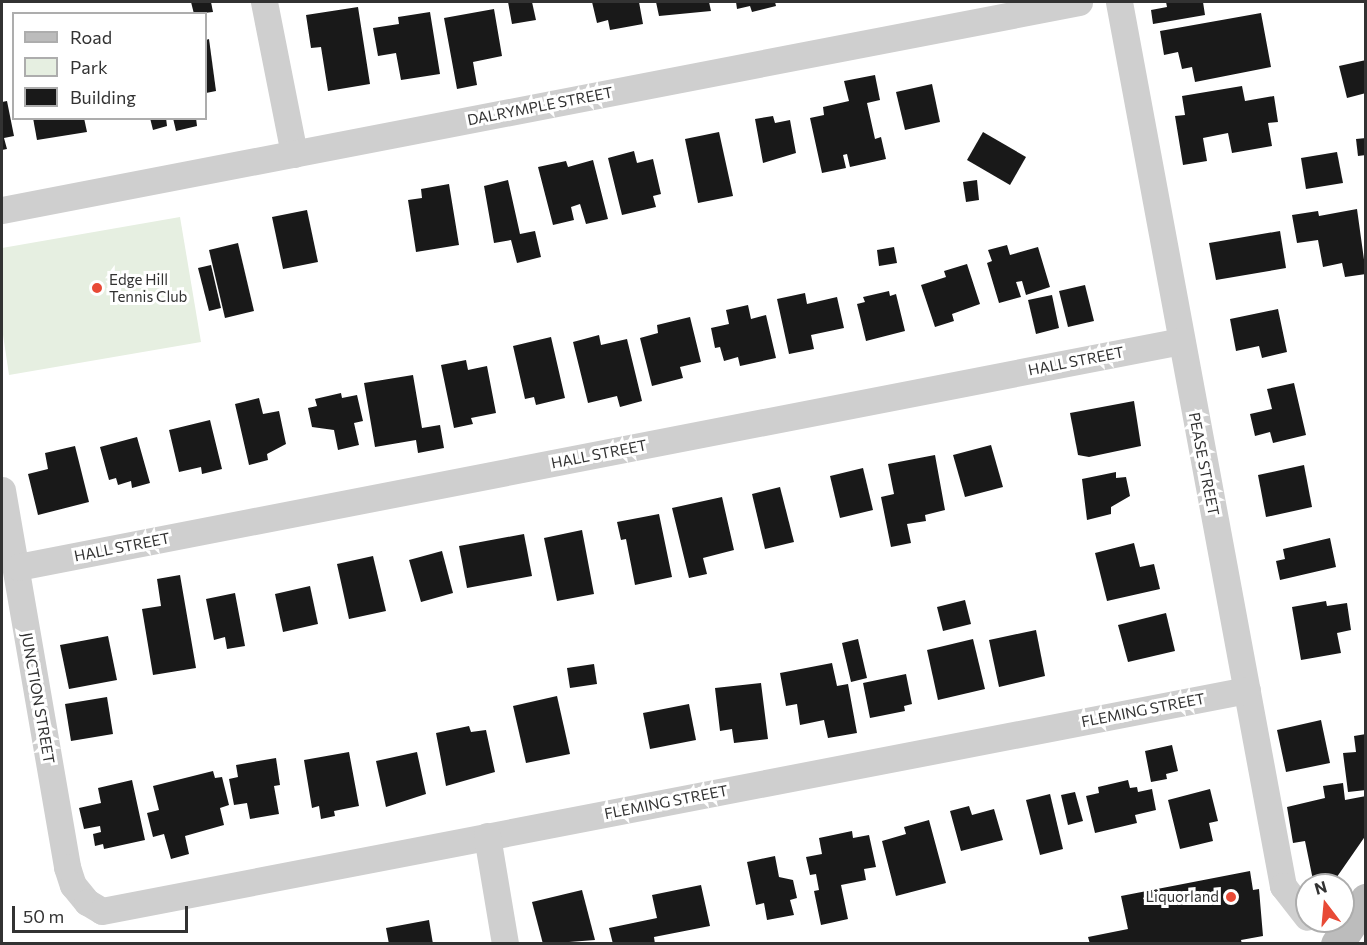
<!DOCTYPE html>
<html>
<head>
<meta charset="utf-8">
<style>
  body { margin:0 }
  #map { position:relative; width:1367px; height:945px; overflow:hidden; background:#fff; font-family:Commissioner,sans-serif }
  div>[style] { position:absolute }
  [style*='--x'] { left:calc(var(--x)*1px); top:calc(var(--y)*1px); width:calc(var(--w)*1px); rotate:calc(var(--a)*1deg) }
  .green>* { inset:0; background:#e6efe1 }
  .building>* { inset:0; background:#191919 }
  .street>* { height:27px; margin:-13.5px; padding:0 13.5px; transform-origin:13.5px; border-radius:13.5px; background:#cfcfcf }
  .secondary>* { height:33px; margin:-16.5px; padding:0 16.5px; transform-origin:16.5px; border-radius:16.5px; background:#bcbcbc }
  .dots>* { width:16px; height:16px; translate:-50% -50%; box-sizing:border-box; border:3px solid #fff; border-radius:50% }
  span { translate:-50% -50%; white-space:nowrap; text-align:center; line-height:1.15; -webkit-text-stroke:6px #fff; paint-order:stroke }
  .street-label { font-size:15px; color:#323232 }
  .poi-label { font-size:15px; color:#323232 }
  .left { translate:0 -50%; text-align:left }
  .right { translate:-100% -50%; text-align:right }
  .frame { position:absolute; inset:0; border:3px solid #323232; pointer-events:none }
  .legend { position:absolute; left:12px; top:12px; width:195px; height:108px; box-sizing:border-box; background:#fff; border:2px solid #adadad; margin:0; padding:8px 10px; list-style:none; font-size:18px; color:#323232 }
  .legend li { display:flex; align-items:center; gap:12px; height:30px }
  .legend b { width:30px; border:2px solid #adadad }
  .north { position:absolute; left:1295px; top:873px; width:60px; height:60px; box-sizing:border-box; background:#fff; border:2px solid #adadad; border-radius:50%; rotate:344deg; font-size:16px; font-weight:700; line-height:24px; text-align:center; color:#323232 }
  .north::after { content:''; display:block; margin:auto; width:21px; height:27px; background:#e84a36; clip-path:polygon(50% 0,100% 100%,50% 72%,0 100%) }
  .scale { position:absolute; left:12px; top:906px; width:176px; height:27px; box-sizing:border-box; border:3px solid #323232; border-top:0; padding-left:8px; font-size:18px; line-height:21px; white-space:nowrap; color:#323232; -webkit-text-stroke:4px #fff; paint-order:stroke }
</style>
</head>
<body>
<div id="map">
  <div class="green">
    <div style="clip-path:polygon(180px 217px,201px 342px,9px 375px,2px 328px,2px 248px)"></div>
  </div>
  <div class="building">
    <div style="clip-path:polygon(191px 2px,211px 2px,213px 12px,194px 14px)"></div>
    <div style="clip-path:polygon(508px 2px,532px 2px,536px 20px,512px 24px)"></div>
    <div style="clip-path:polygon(592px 2px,639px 2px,643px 24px,610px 30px,608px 20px,597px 23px)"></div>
    <div style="clip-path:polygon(656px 2px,709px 2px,711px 11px,659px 16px)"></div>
    <div style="clip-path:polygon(736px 2px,775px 2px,776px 6px,752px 12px,750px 6px,737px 9px)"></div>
    <div style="clip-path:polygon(1166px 2px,1203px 2px,1205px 15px,1153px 24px,1151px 10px,1167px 7px)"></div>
    <div style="clip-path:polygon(358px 7px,370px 84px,328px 91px,321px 47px,311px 48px,306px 15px)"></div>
    <div style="clip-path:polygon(494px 9px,502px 56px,473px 62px,477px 85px,457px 89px,444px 18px)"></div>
    <div style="clip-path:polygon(430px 12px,440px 74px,401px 80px,396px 53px,378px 56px,373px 28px,399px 24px,398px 17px)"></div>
    <div style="clip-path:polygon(1261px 13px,1271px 67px,1195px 82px,1192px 67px,1182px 69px,1178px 52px,1164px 55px,1160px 31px)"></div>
    <div style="clip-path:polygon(209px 39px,216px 91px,206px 93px,206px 40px)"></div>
    <div style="clip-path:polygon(1366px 60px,1366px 93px,1347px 98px,1339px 66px)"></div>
    <div style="clip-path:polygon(875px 75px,880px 100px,867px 103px,875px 139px,881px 137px,886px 159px,850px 167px,847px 154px,843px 155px,846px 168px,822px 173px,810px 118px,824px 115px,823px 107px,849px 101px,844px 81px)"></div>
    <div style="clip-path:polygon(932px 84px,940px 122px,905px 130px,896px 92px)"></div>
    <div style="clip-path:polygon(1242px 86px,1245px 101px,1274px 96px,1278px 122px,1268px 123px,1272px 146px,1232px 153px,1228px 133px,1203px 138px,1207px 161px,1183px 165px,1175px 116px,1185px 115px,1182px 96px)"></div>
    <div style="clip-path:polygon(7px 101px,14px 136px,4px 138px,7px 149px,2px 150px,2px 102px)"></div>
    <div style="clip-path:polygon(773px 116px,775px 123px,790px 120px,796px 153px,763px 163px,755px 119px)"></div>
    <div style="clip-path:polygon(33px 118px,84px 118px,87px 132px,37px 140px)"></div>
    <div style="clip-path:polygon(150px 118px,166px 118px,167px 126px,153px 130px)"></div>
    <div style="clip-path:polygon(173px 118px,196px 118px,197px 126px,176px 131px)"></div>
    <div style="clip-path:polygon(719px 132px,733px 196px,698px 203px,685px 139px)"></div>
    <div style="clip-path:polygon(983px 132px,1026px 157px,1010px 185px,967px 160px)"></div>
    <div style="clip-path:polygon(1366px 138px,1366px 155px,1358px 156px,1356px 139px)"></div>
    <div style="clip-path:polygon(634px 151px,637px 163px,653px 159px,661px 194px,653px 196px,656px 207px,622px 215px,608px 158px)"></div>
    <div style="clip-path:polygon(1337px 152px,1343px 183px,1306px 189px,1301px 158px)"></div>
    <div style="clip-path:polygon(593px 160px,608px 219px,586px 224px,580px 204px,571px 207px,574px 220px,553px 225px,538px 167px,566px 161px,568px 167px)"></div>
    <div style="clip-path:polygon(508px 180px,520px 234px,535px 231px,541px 257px,517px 263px,511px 240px,494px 243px,484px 186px)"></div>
    <div style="clip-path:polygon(977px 180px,979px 200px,966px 202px,963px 182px)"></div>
    <div style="clip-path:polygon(449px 184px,459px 245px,416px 252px,408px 200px,422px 198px,421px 189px)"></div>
    <div style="clip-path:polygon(1357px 209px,1366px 274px,1345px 277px,1342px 263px,1323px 267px,1318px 240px,1297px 243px,1292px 215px,1318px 211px,1319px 216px)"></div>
    <div style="clip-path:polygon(307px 210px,318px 262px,283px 269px,272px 217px)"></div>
    <div style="clip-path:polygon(1280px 231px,1286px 268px,1216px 280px,1209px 243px)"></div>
    <div style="clip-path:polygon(238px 243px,254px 311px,225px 318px,209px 250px)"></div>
    <div style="clip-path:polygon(1007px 245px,1010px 255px,1038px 247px,1050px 287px,1026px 295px,1022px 281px,1016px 282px,1021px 297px,999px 303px,987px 263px,992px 261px,988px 250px)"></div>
    <div style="clip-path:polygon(894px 247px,897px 263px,879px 266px,877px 250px)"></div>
    <div style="clip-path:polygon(967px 264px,980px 304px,952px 314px,954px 321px,935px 327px,921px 285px,946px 277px,944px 271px)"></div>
    <div style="clip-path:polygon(211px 265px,221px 308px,209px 311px,198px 268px)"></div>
    <div style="clip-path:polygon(1085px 285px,1094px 321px,1068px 327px,1059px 291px)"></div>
    <div style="clip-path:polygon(889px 291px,890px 296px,896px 294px,905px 331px,866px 341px,857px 304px,865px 302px,863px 297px)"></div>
    <div style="clip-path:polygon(805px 293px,807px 304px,837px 297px,844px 328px,811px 335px,814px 349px,789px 354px,777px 299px)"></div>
    <div style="clip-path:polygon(1052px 295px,1059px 328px,1036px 334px,1028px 300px)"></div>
    <div style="clip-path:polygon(748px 305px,751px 319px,766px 315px,776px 358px,740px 366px,738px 357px,724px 361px,720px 347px,715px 348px,711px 328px,729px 324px,726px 310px)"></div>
    <div style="clip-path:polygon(1278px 309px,1287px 352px,1262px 358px,1259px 346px,1236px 351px,1230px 319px)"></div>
    <div style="clip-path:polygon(690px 317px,701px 362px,680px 367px,683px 378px,652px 386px,640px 338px,658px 333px,657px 325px)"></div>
    <div style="clip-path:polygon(599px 335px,601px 345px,627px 339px,642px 401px,620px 407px,617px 396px,588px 403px,573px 342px)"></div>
    <div style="clip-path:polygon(551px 337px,565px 398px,536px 405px,534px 397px,525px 399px,513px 346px)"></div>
    <div style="clip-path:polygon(466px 360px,468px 370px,487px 366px,496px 413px,471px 418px,473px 424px,454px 428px,441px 365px)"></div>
    <div style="clip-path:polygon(413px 375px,422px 428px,440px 425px,444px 448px,418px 453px,416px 440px,375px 447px,364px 383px)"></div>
    <div style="clip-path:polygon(1294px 383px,1306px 435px,1273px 443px,1270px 432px,1255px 436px,1250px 414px,1272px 409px,1267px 389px)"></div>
    <div style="clip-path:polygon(341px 393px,342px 398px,357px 395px,363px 421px,354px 423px,359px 445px,338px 450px,334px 430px,312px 427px,308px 408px,317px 406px,315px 399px)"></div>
    <div style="clip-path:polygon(259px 398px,263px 414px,279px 411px,286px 444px,267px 454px,268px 460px,249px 465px,235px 404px)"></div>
    <div style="clip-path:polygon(1134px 401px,1141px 446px,1089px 457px,1078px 455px,1070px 413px)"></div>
    <div style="clip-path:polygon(210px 420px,222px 469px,202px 474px,201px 467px,179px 472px,169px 430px)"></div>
    <div style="clip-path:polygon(137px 437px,150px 483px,132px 488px,131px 481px,118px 485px,116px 478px,109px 480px,100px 447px)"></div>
    <div style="clip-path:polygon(991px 445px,1003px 487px,965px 497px,953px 455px)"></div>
    <div style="clip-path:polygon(75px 446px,89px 502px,38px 515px,28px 474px,48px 469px,45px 453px)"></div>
    <div style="clip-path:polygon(935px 455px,945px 510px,925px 515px,926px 521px,907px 524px,911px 543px,891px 547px,881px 497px,894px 494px,888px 464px)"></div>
    <div style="clip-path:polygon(1304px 465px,1312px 507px,1266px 517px,1258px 475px)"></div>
    <div style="clip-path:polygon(863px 468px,873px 510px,840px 518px,830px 476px)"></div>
    <div style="clip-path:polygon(1116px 472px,1116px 478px,1126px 477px,1130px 496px,1111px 507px,1111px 514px,1087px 520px,1082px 479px)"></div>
    <div style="clip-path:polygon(780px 487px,794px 542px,765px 549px,752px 494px)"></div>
    <div style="clip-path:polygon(722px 497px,734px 550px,703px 558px,707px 574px,689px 578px,672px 508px)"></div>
    <div style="clip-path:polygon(659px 514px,672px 577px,635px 585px,626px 539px,621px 540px,617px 522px)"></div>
    <div style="clip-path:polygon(582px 530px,594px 594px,557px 601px,544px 538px)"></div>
    <div style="clip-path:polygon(524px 534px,532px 576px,467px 588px,459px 546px)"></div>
    <div style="clip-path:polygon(1330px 538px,1336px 567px,1280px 580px,1276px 561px,1285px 559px,1283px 549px)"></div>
    <div style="clip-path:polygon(1134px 543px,1140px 567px,1154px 564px,1160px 589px,1107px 601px,1095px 553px)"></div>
    <div style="clip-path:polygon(442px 551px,453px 593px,421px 602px,409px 560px)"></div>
    <div style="clip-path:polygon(373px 556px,386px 611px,349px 619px,337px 564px)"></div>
    <div style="clip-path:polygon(180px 575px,196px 668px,153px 675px,142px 609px,161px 606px,157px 579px)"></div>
    <div style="clip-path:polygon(310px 586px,318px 624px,283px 632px,275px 594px)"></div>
    <div style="clip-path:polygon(235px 593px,245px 646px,227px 649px,225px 637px,214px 640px,206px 599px)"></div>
    <div style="clip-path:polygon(965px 600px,971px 624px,943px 631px,937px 607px)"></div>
    <div style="clip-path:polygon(1326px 601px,1327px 606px,1347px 603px,1351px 630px,1337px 633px,1341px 653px,1301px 660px,1292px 607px)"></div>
    <div style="clip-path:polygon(1166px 613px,1175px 651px,1128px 662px,1118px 625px)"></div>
    <div style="clip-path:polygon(1036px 630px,1045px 676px,999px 687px,989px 640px)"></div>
    <div style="clip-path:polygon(108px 636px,117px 680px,69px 689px,60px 645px)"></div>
    <div style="clip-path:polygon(858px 639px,867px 678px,851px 682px,842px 643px)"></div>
    <div style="clip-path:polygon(973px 639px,985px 689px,938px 700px,927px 650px)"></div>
    <div style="clip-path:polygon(832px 663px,837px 686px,848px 684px,857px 733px,828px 738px,824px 720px,800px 725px,797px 704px,786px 706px,780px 673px)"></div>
    <div style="clip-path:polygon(594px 664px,597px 684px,570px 688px,567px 668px)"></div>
    <div style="clip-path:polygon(906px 674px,912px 704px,904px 706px,905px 711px,870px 718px,863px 683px)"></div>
    <div style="clip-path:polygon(761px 683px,768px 739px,734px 743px,732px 729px,720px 731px,715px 688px)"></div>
    <div style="clip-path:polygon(557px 696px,570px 754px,526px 763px,513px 706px)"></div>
    <div style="clip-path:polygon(107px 697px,113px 734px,71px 741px,65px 704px)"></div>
    <div style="clip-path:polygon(689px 704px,696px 740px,650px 749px,643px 713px)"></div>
    <div style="clip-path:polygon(1321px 720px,1330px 763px,1286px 772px,1277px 730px)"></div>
    <div style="clip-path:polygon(469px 726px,471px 732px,486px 730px,495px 772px,446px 786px,436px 733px)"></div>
    <div style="clip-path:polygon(1366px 734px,1366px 790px,1348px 792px,1343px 753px,1356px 752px,1354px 736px)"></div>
    <div style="clip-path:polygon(1172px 745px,1178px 771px,1166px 774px,1167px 779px,1151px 782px,1145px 751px)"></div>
    <div style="clip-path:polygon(349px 752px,359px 806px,334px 811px,335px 816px,321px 819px,319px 806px,312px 808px,304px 760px)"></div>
    <div style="clip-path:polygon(417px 752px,426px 794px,386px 807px,376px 761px)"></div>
    <div style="clip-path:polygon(276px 758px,280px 785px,274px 786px,279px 814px,250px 819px,247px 803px,234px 805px,229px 779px,238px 777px,236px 765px)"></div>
    <div style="clip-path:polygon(213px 771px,215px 778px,222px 777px,229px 805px,220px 808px,224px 825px,185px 836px,189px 854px,171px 859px,164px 834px,153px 837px,147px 813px,159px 810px,153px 786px)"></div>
    <div style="clip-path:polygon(132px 780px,145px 840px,104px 849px,103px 844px,95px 846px,93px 834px,101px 832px,100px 826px,84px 829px,79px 808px,101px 803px,98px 788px)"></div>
    <div style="clip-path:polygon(1128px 780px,1130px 788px,1137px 787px,1138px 792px,1152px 789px,1156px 810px,1135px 815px,1137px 823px,1095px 833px,1086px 796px,1099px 793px,1098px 787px)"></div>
    <div style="clip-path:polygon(1343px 783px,1345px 800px,1366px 796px,1366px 835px,1332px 884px,1314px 885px,1305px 841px,1293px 843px,1287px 807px,1325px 798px,1323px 786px)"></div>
    <div style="clip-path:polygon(1210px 789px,1218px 821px,1209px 823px,1213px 841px,1180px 849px,1168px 800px)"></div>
    <div style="clip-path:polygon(1075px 792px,1083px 821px,1068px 825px,1061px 795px)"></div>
    <div style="clip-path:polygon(1050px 794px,1063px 849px,1040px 855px,1026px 800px)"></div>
    <div style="clip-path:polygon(969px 806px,972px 815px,994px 809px,1003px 840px,961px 851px,950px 811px)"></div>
    <div style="clip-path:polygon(929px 820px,946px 883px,896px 896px,882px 841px,906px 834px,904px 827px)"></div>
    <div style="clip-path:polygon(852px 831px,853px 838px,869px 835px,876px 867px,864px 869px,866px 880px,841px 885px,848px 919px,821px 925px,814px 891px,819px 890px,816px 874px,810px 875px,806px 857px,822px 854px,819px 838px)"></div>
    <div style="clip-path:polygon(775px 856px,779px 877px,793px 880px,797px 898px,790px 900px,794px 915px,767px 920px,764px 903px,756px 905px,747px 862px)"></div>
    <div style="clip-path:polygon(1250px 871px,1253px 890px,1259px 889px,1263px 936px,1241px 940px,1242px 944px,1090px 944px,1088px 937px,1128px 929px,1121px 896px)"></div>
    <div style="clip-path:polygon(701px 885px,710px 926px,654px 937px,655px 944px,613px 944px,609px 928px,657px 918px,652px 895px)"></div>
    <div style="clip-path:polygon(582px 890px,595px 940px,543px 944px,532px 902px)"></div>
    <div style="clip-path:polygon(429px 920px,433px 944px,389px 944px,386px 928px)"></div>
  </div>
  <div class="street">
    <div style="--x:264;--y:2;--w:155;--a:78.8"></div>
    <div style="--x:1119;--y:2;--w:899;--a:79.49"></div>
    <div style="--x:1283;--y:886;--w:39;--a:52"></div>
    <div style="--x:2;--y:210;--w:1097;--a:-10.93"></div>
    <div style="--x:2;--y:490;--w:383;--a:80.2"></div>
    <div style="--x:67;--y:867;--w:19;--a:72"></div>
    <div style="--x:73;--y:885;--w:22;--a:51"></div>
    <div style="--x:87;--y:902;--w:17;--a:31"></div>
    <div style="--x:102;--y:911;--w:1166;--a:-10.92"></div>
    <div style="--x:18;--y:567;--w:1185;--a:-11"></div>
    <div style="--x:487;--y:836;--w:109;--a:80.5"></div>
  </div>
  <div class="secondary">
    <div style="--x:1337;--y:944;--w:53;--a:-56.6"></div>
  </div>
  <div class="dots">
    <div style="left:97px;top:288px;background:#e84a36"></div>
    <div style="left:1231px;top:897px;background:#e84a36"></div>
  </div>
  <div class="street-label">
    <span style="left:540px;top:106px;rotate:-11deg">DALRYMPLE STREET</span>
    <span style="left:1076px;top:361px;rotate:-11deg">HALL STREET</span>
    <span style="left:599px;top:454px;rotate:-11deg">HALL STREET</span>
    <span style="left:1204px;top:464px;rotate:79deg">PEASE STREET</span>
    <span style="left:122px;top:547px;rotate:-11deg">HALL STREET</span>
    <span style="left:38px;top:698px;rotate:80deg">JUNCTION STREET</span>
    <span style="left:1143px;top:710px;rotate:-11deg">FLEMING STREET</span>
    <span style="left:666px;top:802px;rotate:-11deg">FLEMING STREET</span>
  </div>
  <div class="poi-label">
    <span class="left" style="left:109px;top:288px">Edge Hill<br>Tennis Club</span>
    <span class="right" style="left:1219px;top:897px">Liquorland</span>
  </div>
  <div class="frame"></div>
  <ul class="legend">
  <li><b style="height:8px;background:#bcbcbc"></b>Road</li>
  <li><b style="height:16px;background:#e6efe1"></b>Park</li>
  <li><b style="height:16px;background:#191919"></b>Building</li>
  </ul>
  <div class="north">N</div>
  <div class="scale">50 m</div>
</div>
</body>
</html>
